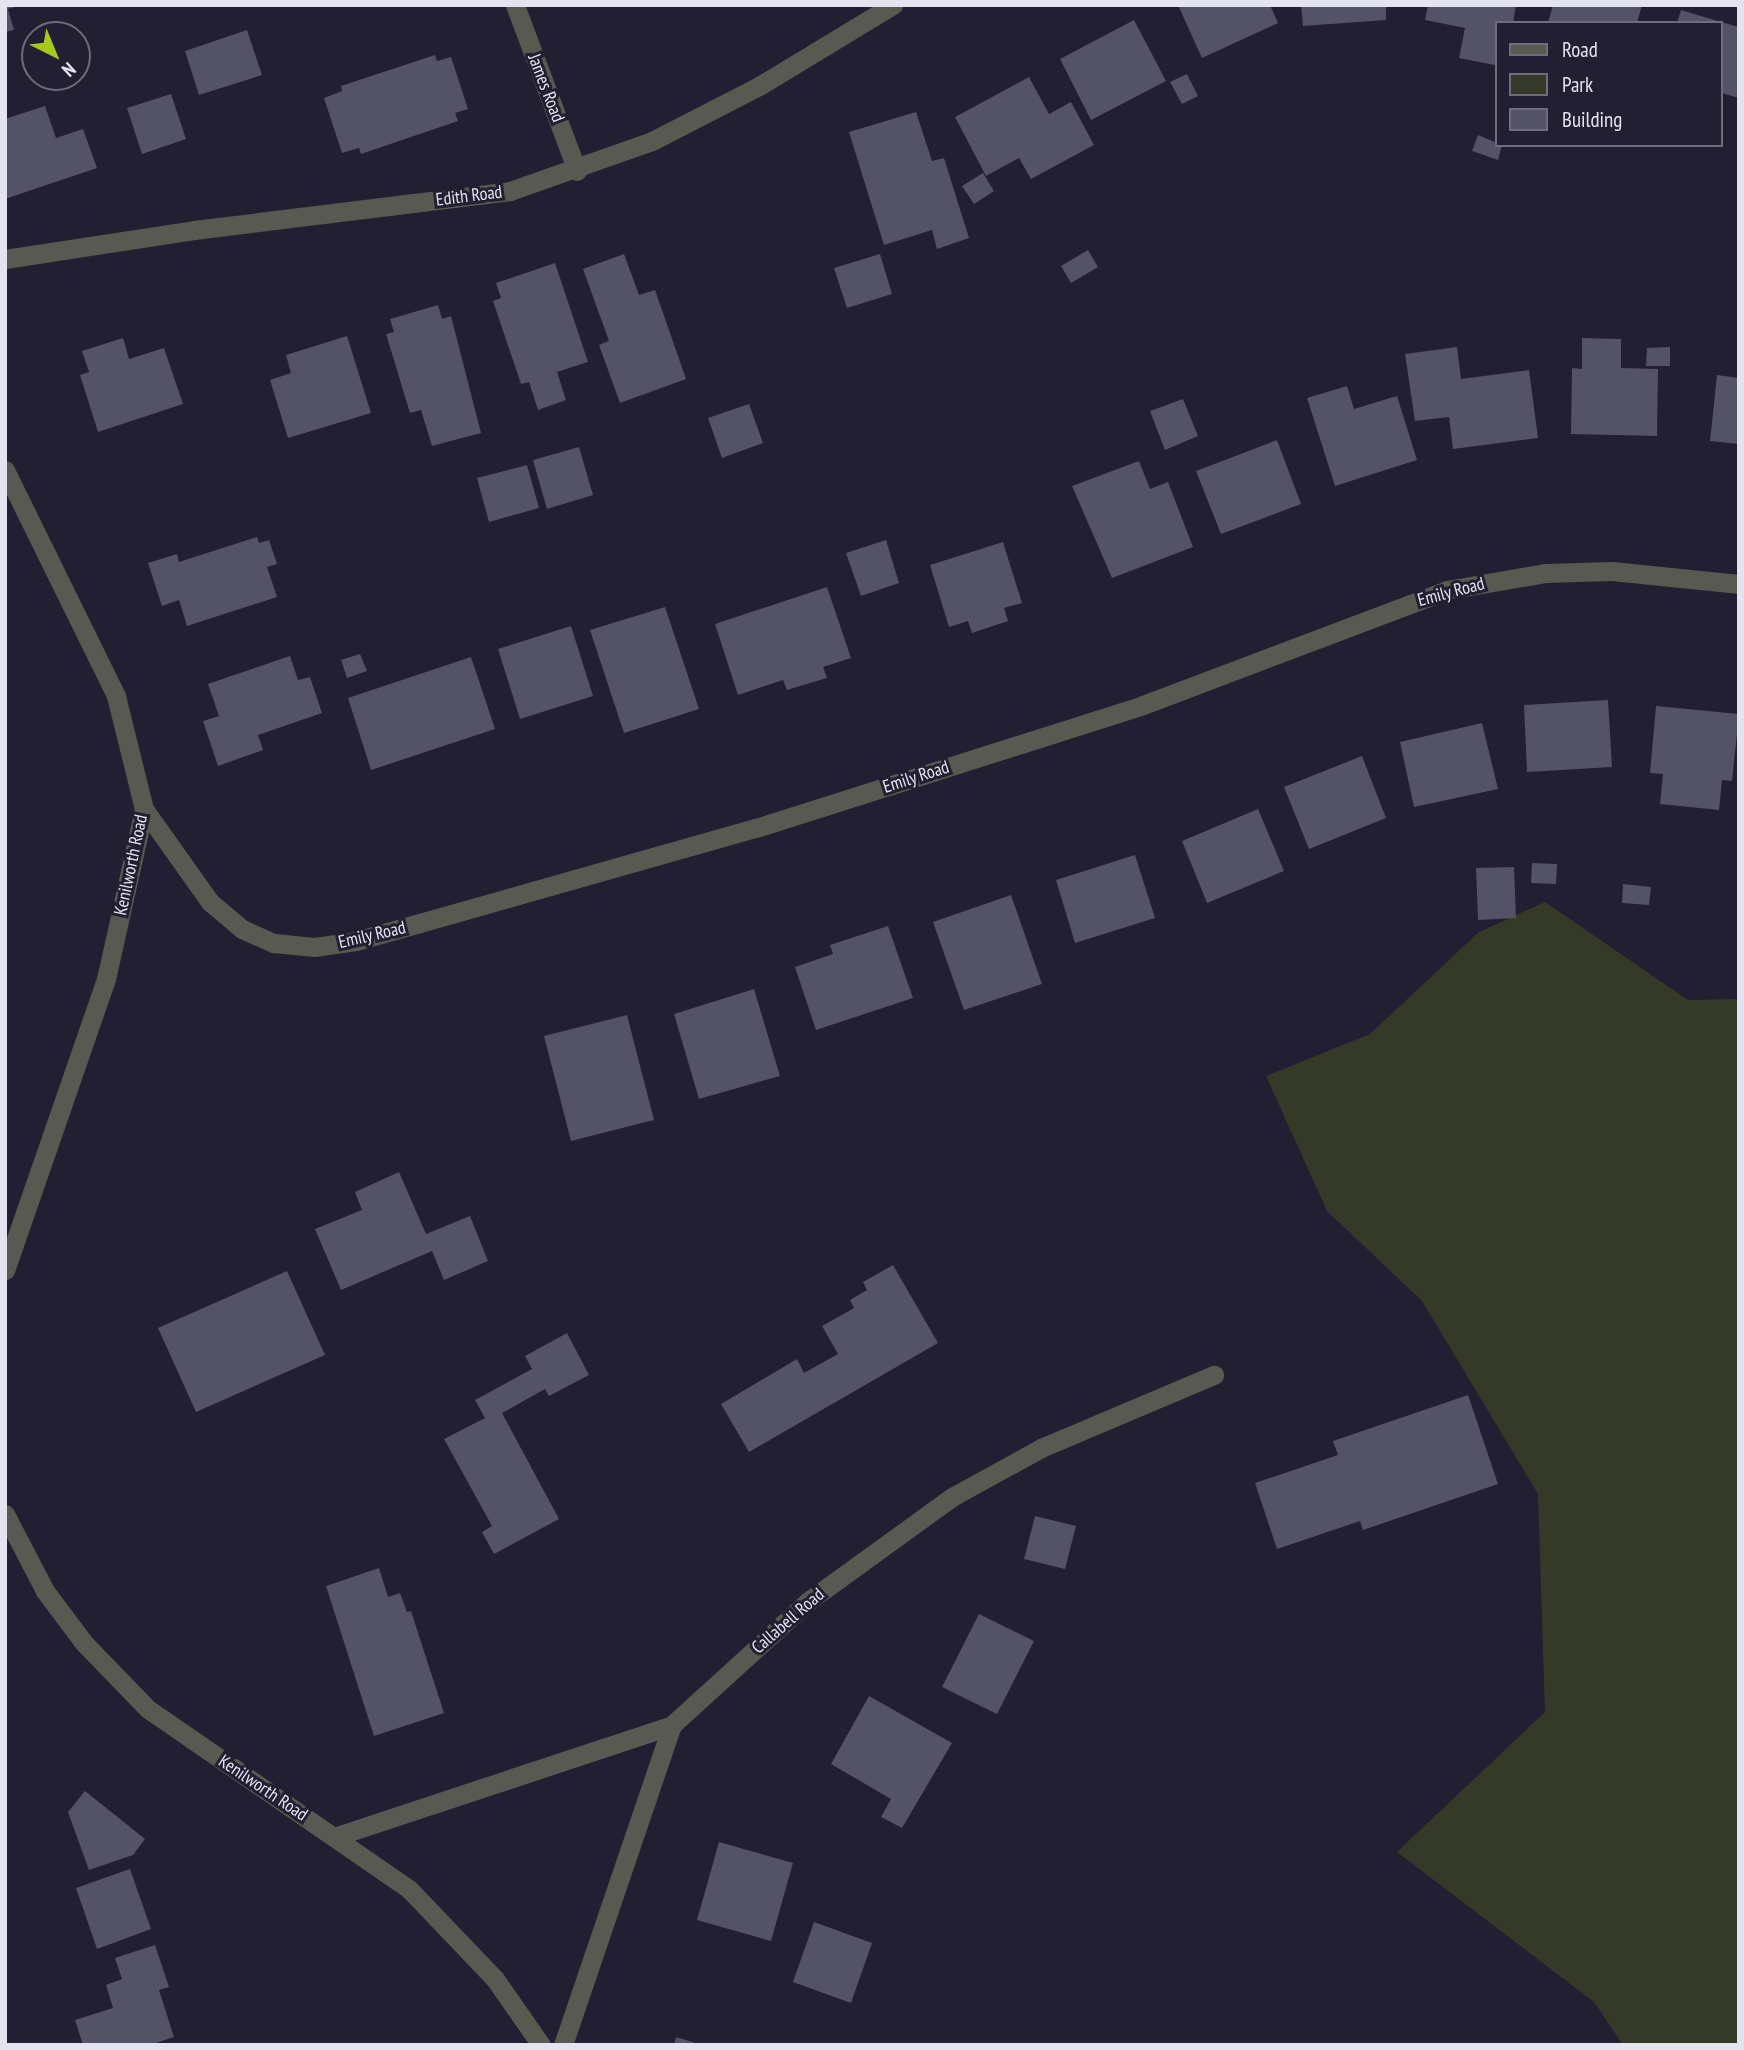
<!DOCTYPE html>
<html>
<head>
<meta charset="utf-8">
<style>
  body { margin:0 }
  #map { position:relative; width:1744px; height:2050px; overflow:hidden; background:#211f31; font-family:"PT Sans Narrow",sans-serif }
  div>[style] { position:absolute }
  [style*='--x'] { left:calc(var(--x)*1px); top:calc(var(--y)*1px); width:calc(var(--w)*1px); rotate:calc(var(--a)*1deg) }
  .green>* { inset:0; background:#353a28 }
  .building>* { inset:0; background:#535266 }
  .minor>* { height:19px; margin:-9.5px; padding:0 9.5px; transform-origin:9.5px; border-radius:9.5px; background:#585a51 }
  .tertiary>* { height:19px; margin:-9.5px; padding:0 9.5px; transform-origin:9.5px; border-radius:9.5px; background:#585a51 }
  span { translate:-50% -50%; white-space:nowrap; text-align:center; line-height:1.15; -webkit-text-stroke:6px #211f31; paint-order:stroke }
  .street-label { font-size:18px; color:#e4e3f0 }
  .frame { position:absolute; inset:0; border:7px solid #e4e3f0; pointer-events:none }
  .legend { position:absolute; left:1495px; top:21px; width:228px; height:126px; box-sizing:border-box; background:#211f31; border:2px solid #6f6d7d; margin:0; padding:9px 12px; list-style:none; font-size:21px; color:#e4e3f0 }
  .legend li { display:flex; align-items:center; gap:14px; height:35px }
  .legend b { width:35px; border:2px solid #6f6d7d }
  .north { position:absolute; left:21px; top:21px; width:70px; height:70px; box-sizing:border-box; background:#211f31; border:2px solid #6f6d7d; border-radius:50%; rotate:137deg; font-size:19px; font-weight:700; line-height:28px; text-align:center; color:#e4e3f0 }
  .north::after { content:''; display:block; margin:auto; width:24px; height:32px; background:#a7c81e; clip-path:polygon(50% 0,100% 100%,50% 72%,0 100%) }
</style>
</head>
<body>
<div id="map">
  <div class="green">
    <div style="clip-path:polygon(1545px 902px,1688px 1000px,1739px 999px,1739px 2045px,1623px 2045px,1594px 2002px,1397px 1852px,1545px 1712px,1538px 1494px,1422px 1301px,1327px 1211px,1266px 1076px,1370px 1034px,1479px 932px)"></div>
  </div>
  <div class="building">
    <div style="clip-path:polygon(5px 5px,18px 6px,8px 9px,14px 30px,5px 32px)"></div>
    <div style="clip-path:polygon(1178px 5px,1270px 5px,1278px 23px,1202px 58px)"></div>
    <div style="clip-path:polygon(1301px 5px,1386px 5px,1386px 20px,1303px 26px)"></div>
    <div style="clip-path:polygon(1428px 5px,1516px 5px,1513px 23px,1497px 23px,1495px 65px,1459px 58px,1465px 28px,1425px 20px)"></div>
    <div style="clip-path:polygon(1553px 5px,1642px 5px,1637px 23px,1548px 23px)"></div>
    <div style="clip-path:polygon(1681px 10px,1721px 22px,1721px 23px,1677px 23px)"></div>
    <div style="clip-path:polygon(1134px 20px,1166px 81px,1091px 120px,1060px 59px)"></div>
    <div style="clip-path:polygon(1721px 22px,1739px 27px,1739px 98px,1721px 93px)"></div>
    <div style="clip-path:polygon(247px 30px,262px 75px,199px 95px,185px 51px)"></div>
    <div style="clip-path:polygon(435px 55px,437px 61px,451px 57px,468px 109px,455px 113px,458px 121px,361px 154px,359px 148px,342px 153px,324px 98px,342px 91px,341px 86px)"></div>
    <div style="clip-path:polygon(1187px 74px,1198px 96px,1182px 104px,1170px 82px)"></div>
    <div style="clip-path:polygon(1029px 77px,1049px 114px,1071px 102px,1094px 145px,1031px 179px,1019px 158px,986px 176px,955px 117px)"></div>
    <div style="clip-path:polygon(171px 94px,186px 139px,142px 154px,127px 108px)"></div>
    <div style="clip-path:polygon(45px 106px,56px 138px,83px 129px,97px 168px,5px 199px,5px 119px)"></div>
    <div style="clip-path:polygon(916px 112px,932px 161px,944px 158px,969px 238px,937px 249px,932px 230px,884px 245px,849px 132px)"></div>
    <div style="clip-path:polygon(1478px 135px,1502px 145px,1498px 160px,1472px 151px)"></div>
    <div style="clip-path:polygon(983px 173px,994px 191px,974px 204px,962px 186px)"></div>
    <div style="clip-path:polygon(1088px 250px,1098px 267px,1071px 283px,1061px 266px)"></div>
    <div style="clip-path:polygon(624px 254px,639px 295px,655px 290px,686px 379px,620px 403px,599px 345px,609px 341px,583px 269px)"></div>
    <div style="clip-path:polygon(880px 254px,892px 294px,847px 308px,834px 268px)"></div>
    <div style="clip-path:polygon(555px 263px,588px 362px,557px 372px,566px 400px,538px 410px,529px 382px,521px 384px,493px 301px,501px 298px,496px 283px)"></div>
    <div style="clip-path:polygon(438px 305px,442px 319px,451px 316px,481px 433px,432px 446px,421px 410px,410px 413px,386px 334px,394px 332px,390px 319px)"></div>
    <div style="clip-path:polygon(347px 336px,371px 413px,288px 438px,270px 380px,291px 373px,286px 355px)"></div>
    <div style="clip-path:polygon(123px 338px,129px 359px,164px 348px,183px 404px,98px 432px,80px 375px,89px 372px,82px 351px)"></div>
    <div style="clip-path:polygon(1582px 338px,1621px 339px,1621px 368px,1658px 369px,1657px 436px,1571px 434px,1572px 368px,1582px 369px)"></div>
    <div style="clip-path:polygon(1457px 347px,1461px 379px,1529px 370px,1538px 438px,1453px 449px,1449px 417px,1415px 421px,1405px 354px)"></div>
    <div style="clip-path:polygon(1670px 347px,1670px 366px,1646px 366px,1647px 348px)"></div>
    <div style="clip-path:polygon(1717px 375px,1739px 378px,1739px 444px,1710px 441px)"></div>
    <div style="clip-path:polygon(1347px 386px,1354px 409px,1397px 396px,1417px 460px,1335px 486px,1307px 398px)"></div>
    <div style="clip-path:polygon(1183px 399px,1198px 436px,1165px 450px,1150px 411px)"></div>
    <div style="clip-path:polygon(749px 404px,763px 443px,722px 458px,708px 418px)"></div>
    <div style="clip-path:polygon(1277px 440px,1301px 504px,1221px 534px,1196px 471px)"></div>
    <div style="clip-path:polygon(579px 447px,593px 495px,547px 509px,533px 460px)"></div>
    <div style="clip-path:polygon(1139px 461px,1150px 489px,1168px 482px,1193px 547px,1112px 578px,1072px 486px)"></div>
    <div style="clip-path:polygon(527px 465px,539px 508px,489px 522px,477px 478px)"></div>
    <div style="clip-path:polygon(257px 537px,259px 543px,269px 540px,277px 564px,267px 567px,277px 597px,187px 626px,179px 600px,162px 606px,148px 563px,177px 554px,179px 562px)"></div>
    <div style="clip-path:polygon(886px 540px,899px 583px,861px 596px,846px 553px)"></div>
    <div style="clip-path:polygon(1003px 542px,1022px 603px,1004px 608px,1008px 621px,972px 633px,968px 621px,949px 627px,930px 565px)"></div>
    <div style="clip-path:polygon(827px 587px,851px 658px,823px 667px,827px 678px,787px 690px,783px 680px,738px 695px,715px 624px)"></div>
    <div style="clip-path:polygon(665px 607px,699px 709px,624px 733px,590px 630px)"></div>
    <div style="clip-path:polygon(571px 626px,593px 696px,520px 719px,498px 649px)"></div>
    <div style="clip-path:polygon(360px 654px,367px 671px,347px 678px,341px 660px)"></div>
    <div style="clip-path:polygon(290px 656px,298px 680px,310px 677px,322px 713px,258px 735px,263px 750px,218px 766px,203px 721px,219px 716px,208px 684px)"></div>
    <div style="clip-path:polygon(471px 657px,495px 729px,371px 770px,348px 698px)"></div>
    <div style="clip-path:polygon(1608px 700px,1612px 767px,1527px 772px,1524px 705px)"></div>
    <div style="clip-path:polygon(1656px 706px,1739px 714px,1732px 781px,1722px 780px,1719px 810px,1660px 804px,1663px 774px,1650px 773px)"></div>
    <div style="clip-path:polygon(1482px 723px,1498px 789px,1414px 807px,1400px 742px)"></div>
    <div style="clip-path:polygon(1362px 756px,1386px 818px,1309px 849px,1284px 787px)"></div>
    <div style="clip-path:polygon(1258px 809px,1284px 871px,1207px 903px,1182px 841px)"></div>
    <div style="clip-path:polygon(1135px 855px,1155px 918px,1075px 943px,1056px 880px)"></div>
    <div style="clip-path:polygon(1532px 863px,1557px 864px,1556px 884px,1531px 883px)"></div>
    <div style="clip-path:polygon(1514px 867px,1516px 918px,1478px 920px,1476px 868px)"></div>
    <div style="clip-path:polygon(1623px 884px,1651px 887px,1649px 905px,1622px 903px)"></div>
    <div style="clip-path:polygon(1011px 895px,1042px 984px,964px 1010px,933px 922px)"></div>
    <div style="clip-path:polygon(888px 926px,913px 998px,816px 1030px,795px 967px,833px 954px,830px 945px)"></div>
    <div style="clip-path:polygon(754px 989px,780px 1076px,699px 1099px,674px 1014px)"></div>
    <div style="clip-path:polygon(627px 1015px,654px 1120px,571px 1141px,544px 1036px)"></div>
    <div style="clip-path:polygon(399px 1172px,426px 1234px,470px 1216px,488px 1261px,444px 1280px,432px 1251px,341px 1290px,315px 1229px,362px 1210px,355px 1192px)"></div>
    <div style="clip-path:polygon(893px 1265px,938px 1343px,749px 1452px,721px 1404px,797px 1359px,804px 1373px,838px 1354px,822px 1326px,854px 1308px,850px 1300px,867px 1290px,863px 1282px)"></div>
    <div style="clip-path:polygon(287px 1271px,325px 1355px,196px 1412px,158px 1328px)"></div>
    <div style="clip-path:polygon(567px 1333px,589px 1375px,549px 1396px,545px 1389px,502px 1413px,559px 1519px,494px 1554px,482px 1532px,492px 1526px,444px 1439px,485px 1418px,475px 1400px,532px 1369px,525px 1356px)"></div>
    <div style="clip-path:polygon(1468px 1395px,1498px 1484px,1363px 1530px,1360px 1521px,1277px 1549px,1255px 1483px,1338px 1455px,1333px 1441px)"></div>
    <div style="clip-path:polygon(1035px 1516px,1076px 1526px,1065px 1569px,1024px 1559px)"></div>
    <div style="clip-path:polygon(379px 1568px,388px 1597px,400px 1593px,407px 1612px,411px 1611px,444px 1713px,374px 1736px,326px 1586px)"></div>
    <div style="clip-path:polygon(979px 1614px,1034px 1641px,997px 1714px,942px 1687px)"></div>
    <div style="clip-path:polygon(869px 1696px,952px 1743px,902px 1828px,881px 1817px,891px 1799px,831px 1764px)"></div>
    <div style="clip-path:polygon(85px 1791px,145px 1839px,133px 1855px,89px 1870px,68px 1812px)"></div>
    <div style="clip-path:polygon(719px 1842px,793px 1863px,771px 1941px,697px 1920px)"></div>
    <div style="clip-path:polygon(130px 1869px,151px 1929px,97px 1949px,76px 1888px)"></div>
    <div style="clip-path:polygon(814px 1922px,872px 1943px,851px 2003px,793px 1982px)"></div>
    <div style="clip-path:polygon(155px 1945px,169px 1987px,159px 1990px,174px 2037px,150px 2045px,83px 2045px,75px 2020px,113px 2008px,106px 1985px,122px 1979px,115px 1958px)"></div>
    <div style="clip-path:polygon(676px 2037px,699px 2044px,699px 2045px,674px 2045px)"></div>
  </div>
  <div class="minor">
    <div style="--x:515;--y:5;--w:177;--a:69.5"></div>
    <div style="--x:5;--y:470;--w:252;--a:63.8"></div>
    <div style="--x:116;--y:696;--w:116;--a:76.1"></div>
    <div style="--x:144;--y:809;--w:174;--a:102.6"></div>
    <div style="--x:106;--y:979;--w:308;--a:109.1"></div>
    <div style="--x:144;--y:809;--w:114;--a:54.6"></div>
    <div style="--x:210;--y:902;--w:42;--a:40.2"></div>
    <div style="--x:242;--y:929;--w:35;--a:24"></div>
    <div style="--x:274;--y:943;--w:40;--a:5.7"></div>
    <div style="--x:314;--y:947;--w:42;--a:-8.1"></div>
    <div style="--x:356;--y:941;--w:416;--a:-15.8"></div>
    <div style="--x:756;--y:828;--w:406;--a:-17.6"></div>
    <div style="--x:1143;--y:705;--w:325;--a:-20.7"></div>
    <div style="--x:1447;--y:590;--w:99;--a:-9.8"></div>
    <div style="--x:1545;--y:573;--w:67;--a:-1.7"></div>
    <div style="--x:1612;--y:571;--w:128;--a:5.8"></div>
    <div style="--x:5;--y:1514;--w:87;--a:62.5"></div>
    <div style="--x:45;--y:1591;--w:65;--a:53.1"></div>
    <div style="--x:84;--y:1643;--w:92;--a:45.9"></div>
    <div style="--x:148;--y:1709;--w:317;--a:34.6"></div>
    <div style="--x:409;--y:1889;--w:124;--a:46.3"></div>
    <div style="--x:495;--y:1979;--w:80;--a:55.1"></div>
    <div style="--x:334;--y:1837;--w:356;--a:-18.3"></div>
    <div style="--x:563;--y:2045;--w:338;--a:-71.2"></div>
    <div style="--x:672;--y:1725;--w:183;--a:-42.3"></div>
    <div style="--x:807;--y:1602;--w:179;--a:-35.9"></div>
    <div style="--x:952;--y:1497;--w:102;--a:-28.8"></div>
    <div style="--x:1041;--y:1448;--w:188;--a:-22.9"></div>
  </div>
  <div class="tertiary">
    <div style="--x:5;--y:259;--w:191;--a:-8.7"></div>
    <div style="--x:194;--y:230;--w:318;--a:-7"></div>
    <div style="--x:510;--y:191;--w:151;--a:-19.4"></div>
    <div style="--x:652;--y:141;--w:120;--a:-27.2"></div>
    <div style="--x:759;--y:86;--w:157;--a:-31.2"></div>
  </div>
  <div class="street-label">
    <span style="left:546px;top:88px;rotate:69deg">James Road</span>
    <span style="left:469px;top:196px;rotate:-7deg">Edith Road</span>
    <span style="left:1451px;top:592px;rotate:-15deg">Emily Road</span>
    <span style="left:916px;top:777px;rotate:-18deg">Emily Road</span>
    <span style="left:131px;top:865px;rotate:-78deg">Kenilworth Road</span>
    <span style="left:372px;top:935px;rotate:-13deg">Emily Road</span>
    <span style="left:788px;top:1621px;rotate:-41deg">Callabell Road</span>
    <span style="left:263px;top:1788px;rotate:34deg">Kenilworth Road</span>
  </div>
  <div class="frame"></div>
  <ul class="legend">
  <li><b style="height:9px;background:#585a51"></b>Road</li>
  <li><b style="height:19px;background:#353a28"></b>Park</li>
  <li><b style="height:19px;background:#535266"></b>Building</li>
  </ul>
  <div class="north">N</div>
</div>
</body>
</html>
